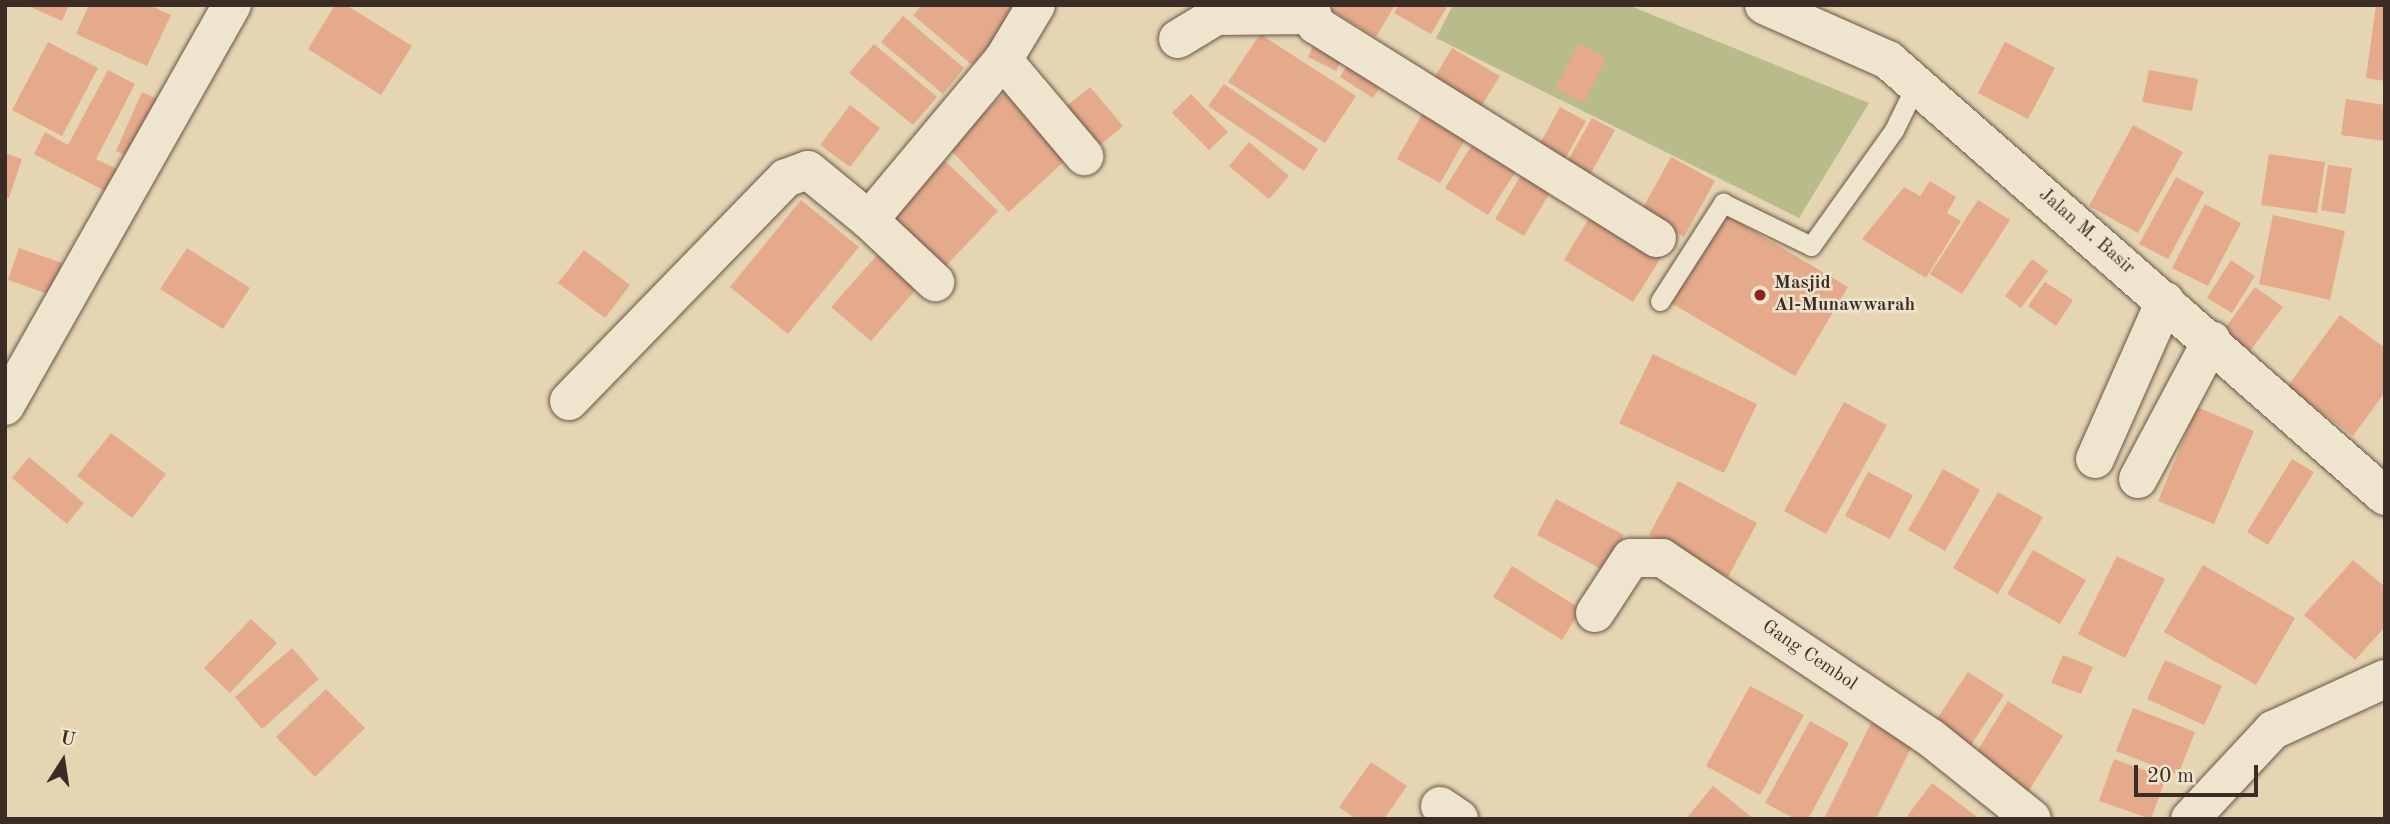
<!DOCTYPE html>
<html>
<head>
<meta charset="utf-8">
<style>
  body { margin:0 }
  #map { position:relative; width:2390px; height:824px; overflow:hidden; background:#e6d5b2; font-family:"Old Standard TT",serif }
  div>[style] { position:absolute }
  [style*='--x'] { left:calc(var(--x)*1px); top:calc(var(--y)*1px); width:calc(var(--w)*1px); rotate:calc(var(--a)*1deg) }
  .green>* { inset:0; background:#b8bc8a }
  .building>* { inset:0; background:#e4aa8b }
  .roads { filter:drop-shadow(0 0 2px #665649) drop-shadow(0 0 2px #665649) }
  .service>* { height:19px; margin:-9.5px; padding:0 9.5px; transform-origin:9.5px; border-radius:9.5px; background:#efe4cd }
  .minor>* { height:38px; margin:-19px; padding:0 19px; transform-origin:19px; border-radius:19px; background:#efe4cd }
  .secondary>* { height:38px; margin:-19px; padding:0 19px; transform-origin:19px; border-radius:19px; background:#efe4cd }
  .dots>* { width:19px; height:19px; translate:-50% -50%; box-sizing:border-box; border:4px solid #efe4cd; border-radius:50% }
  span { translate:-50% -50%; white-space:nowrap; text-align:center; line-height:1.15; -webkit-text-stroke:5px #efe4cd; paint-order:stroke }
  .street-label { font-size:19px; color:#3b2c26 }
  .poi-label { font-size:19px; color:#3b2c26; font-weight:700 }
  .left { translate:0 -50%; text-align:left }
  .frame { position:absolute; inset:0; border:7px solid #3b2c26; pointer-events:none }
  .north { position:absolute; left:28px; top:726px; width:70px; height:70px; -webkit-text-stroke:5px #efe4cd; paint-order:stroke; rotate:12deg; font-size:19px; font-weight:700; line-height:28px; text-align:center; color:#3b2c26 }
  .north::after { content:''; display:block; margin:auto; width:24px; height:32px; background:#3b2c26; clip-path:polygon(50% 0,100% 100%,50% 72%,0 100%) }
  .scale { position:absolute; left:2134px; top:765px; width:124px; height:32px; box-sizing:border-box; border:4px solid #3b2c26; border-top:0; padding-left:9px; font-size:21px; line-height:24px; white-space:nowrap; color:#3b2c26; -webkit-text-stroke:5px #efe4cd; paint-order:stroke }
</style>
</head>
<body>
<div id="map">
  <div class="green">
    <div style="clip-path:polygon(1453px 5px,1628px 5px,1869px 103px,1799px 218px,1436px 38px)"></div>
  </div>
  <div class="building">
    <div style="clip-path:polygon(26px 5px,69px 5px,62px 21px)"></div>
    <div style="clip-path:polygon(89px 5px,149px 5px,171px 15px,147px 66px,76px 34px)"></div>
    <div style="clip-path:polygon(335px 5px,346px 5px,412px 46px,381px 95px,308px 49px)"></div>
    <div style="clip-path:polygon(922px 5px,1024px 5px,972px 65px,913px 15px)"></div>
    <div style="clip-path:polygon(1335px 5px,1395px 5px,1376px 37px,1332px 11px)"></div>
    <div style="clip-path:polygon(1398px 5px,1448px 5px,1431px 34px,1394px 13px)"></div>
    <div style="clip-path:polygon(2376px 5px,2385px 6px,2385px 81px,2366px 78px)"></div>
    <div style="clip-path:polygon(903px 16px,964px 68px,943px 94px,881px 42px)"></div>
    <div style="clip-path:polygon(1260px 34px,1356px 96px,1325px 143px,1228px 82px)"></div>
    <div style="clip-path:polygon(1319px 34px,1347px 48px,1336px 71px,1308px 57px)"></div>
    <div style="clip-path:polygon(48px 42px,98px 68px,62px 136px,12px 110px)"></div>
    <div style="clip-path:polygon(2005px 42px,2055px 68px,2028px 119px,1978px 93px)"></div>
    <div style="clip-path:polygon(1579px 43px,1606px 58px,1584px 103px,1555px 89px)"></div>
    <div style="clip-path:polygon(874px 44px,937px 97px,913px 125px,849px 73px)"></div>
    <div style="clip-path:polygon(1452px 48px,1500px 76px,1477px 113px,1430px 85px)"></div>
    <div style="clip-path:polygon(1354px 54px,1388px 74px,1373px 98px,1340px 77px)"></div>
    <div style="clip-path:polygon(108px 70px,135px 84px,96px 159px,121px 171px,109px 193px,34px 154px,45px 132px,68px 145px)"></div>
    <div style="clip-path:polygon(2149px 70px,2198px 79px,2192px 111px,2142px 102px)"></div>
    <div style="clip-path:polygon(1224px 84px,1318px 149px,1304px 171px,1208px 106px)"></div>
    <div style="clip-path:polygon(1090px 87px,1123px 126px,1089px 154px,1057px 114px)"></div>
    <div style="clip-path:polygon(1009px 89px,1071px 155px,1009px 212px,948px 147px)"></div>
    <div style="clip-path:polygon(142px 92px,167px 103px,139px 161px,116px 151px)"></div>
    <div style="clip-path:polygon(1191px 94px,1228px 132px,1209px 150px,1172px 113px)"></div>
    <div style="clip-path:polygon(2346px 99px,2385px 105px,2385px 141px,2341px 135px)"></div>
    <div style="clip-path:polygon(850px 105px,880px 128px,850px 167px,820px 145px)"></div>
    <div style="clip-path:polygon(1560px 107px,1586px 121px,1560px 168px,1535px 153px)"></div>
    <div style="clip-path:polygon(1425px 109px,1469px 133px,1440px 183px,1397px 159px)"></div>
    <div style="clip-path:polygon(1592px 118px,1615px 130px,1586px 182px,1563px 169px)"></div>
    <div style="clip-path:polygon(2133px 125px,2183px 152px,2138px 233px,2089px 206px)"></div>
    <div style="clip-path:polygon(1475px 140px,1518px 168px,1488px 215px,1445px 188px)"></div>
    <div style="clip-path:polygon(1249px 142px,1289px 176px,1269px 199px,1229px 166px)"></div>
    <div style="clip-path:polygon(5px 153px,22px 159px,9px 198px,5px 197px)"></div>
    <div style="clip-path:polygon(2269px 154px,2325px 162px,2317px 213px,2261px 205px)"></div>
    <div style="clip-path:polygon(1671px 157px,1715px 181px,1684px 237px,1640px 213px)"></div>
    <div style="clip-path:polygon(945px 161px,998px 211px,940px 272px,887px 222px)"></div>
    <div style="clip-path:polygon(1529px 162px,1558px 179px,1524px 236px,1495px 219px)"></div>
    <div style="clip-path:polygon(2328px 165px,2352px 168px,2345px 214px,2321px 210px)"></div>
    <div style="clip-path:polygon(2176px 177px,2204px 192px,2168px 259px,2139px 244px)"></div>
    <div style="clip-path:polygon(1930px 181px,1956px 197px,1947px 213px,1961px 221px,1926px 278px,1862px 239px,1904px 187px,1920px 196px)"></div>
    <div style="clip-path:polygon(801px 200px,859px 247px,788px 334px,730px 287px)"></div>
    <div style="clip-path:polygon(1978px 200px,2010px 220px,1962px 294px,1930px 274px)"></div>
    <div style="clip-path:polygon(2205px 204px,2241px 223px,2208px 286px,2172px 268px)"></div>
    <div style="clip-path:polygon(1594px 210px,1664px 253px,1633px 302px,1564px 260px)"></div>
    <div style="clip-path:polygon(1725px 214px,1848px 287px,1795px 376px,1671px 303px)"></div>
    <div style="clip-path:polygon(2273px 215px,2345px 231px,2330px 300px,2259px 284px)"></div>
    <div style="clip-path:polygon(19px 248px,62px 263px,51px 295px,8px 280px)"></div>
    <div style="clip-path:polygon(187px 248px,250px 288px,223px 329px,160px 289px)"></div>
    <div style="clip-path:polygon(584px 250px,630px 285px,605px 318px,558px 283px)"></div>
    <div style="clip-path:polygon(879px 253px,918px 287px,871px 341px,831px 307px)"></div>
    <div style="clip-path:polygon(2032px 259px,2048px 271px,2021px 308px,2005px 296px)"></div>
    <div style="clip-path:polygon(2231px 260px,2255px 276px,2232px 313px,2207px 298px)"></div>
    <div style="clip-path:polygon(2045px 282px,2073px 300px,2056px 326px,2028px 306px)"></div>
    <div style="clip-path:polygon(2255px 287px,2283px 307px,2250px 351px,2223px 331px)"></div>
    <div style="clip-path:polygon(2340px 315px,2385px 348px,2385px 392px,2353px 436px,2287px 387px)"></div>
    <div style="clip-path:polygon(1653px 354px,1757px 404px,1724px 473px,1619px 423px)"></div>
    <div style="clip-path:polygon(1844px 402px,1887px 425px,1826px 534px,1784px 511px)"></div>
    <div style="clip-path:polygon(2197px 407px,2254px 431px,2214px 524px,2158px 501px)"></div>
    <div style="clip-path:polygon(111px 433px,166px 474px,132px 518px,77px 476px)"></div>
    <div style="clip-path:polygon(29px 457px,84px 503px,67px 524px,12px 478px)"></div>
    <div style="clip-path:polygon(2292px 459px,2314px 472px,2268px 545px,2247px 532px)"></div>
    <div style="clip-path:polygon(1943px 469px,1980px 490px,1945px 551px,1908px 530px)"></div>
    <div style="clip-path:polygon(1868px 472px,1913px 495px,1890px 539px,1845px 516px)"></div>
    <div style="clip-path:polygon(1678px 481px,1757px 523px,1728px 577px,1649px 535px)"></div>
    <div style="clip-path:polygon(1998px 492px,2043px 517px,1998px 594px,1953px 568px)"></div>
    <div style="clip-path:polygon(1556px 499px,1624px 535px,1605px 571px,1537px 535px)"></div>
    <div style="clip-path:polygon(2033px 550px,2086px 580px,2060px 624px,2007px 594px)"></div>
    <div style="clip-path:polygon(2117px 556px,2165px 579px,2125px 658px,2078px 634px)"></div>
    <div style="clip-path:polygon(2353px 560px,2385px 587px,2385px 627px,2355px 660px,2304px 615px)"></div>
    <div style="clip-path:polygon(2203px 565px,2295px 618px,2256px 685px,2164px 632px)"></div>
    <div style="clip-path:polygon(1512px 566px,1581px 609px,1562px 640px,1493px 597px)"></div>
    <div style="clip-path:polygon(251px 619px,277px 643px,230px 693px,204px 668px)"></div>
    <div style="clip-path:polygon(292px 648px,319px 679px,262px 729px,235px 697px)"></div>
    <div style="clip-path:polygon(2063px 655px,2093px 667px,2081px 694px,2051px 683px)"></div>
    <div style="clip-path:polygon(2165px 660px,2222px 686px,2204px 725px,2147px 699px)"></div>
    <div style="clip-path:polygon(1968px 672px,2004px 695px,1971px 745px,1935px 722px)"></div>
    <div style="clip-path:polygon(1750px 686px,1804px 715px,1760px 795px,1706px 766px)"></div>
    <div style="clip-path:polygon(326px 689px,365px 728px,315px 777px,276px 737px)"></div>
    <div style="clip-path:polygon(2008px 701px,2063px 736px,2028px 792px,1973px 758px)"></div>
    <div style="clip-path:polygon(2133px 708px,2195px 732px,2178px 775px,2116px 751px)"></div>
    <div style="clip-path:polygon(1810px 721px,1849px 743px,1808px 819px,1795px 819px,1765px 803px)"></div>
    <div style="clip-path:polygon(1871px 723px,1913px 744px,1876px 819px,1824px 819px)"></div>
    <div style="clip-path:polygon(2114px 759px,2166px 778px,2151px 819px,2099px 801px)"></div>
    <div style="clip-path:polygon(1371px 762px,1407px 786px,1384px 819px,1356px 819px,1339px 807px)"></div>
    <div style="clip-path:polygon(1932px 783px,1980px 819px,1905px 819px)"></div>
    <div style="clip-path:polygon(1713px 786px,1754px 819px,1686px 819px)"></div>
  </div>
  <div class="roads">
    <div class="service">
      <div style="--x:1660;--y:301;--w:117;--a:-57.3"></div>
      <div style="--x:1723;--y:203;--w:98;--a:26"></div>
      <div style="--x:1811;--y:246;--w:143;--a:-54.4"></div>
      <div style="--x:1894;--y:130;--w:52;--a:-63.9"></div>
    </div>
    <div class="minor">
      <div style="--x:1309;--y:5;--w:21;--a:71"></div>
      <div style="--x:1316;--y:25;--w:402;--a:32"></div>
      <div style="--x:1178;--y:39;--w:44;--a:-31.2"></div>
      <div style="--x:1216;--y:16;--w:93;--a:-0.6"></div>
      <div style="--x:1003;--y:60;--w:126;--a:49.8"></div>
      <div style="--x:869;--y:220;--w:91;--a:43.2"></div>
      <div style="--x:569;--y:401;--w:311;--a:-45.8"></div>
      <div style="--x:786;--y:178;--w:23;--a:-20"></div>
      <div style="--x:808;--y:170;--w:79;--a:39.3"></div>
      <div style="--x:869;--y:220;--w:209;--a:-50.1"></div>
      <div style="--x:1003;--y:60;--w:64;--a:-59"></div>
      <div style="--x:5;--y:406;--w:461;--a:-60.5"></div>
      <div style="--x:2095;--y:459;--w:173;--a:-66.1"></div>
      <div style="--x:2138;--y:479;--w:157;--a:-62"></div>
      <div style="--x:1595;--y:613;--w:66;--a:-56.8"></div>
      <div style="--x:1631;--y:558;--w:31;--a:0"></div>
      <div style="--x:1662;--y:558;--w:324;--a:33.8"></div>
      <div style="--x:1931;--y:738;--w:129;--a:38.7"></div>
      <div style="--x:1440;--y:806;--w:23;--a:34"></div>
      <div style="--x:2190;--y:819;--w:122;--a:-47"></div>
      <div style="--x:2273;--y:730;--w:123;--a:-24.5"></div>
    </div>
    <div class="secondary">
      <div style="--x:1764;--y:5;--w:136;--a:23.9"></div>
      <div style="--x:1888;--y:60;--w:661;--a:41.26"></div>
    </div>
  </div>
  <div class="dots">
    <div style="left:1760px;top:295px;background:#8f2418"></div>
  </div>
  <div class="street-label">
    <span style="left:2086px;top:232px;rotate:41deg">Jalan M. Basir</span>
    <span style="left:1809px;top:656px;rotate:34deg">Gang Cembol</span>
  </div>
  <div class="poi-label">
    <span class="left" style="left:1774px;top:295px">Masjid<br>Al-Munawwarah</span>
  </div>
  <div class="frame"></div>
  <div class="north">U</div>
  <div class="scale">20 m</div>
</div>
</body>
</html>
